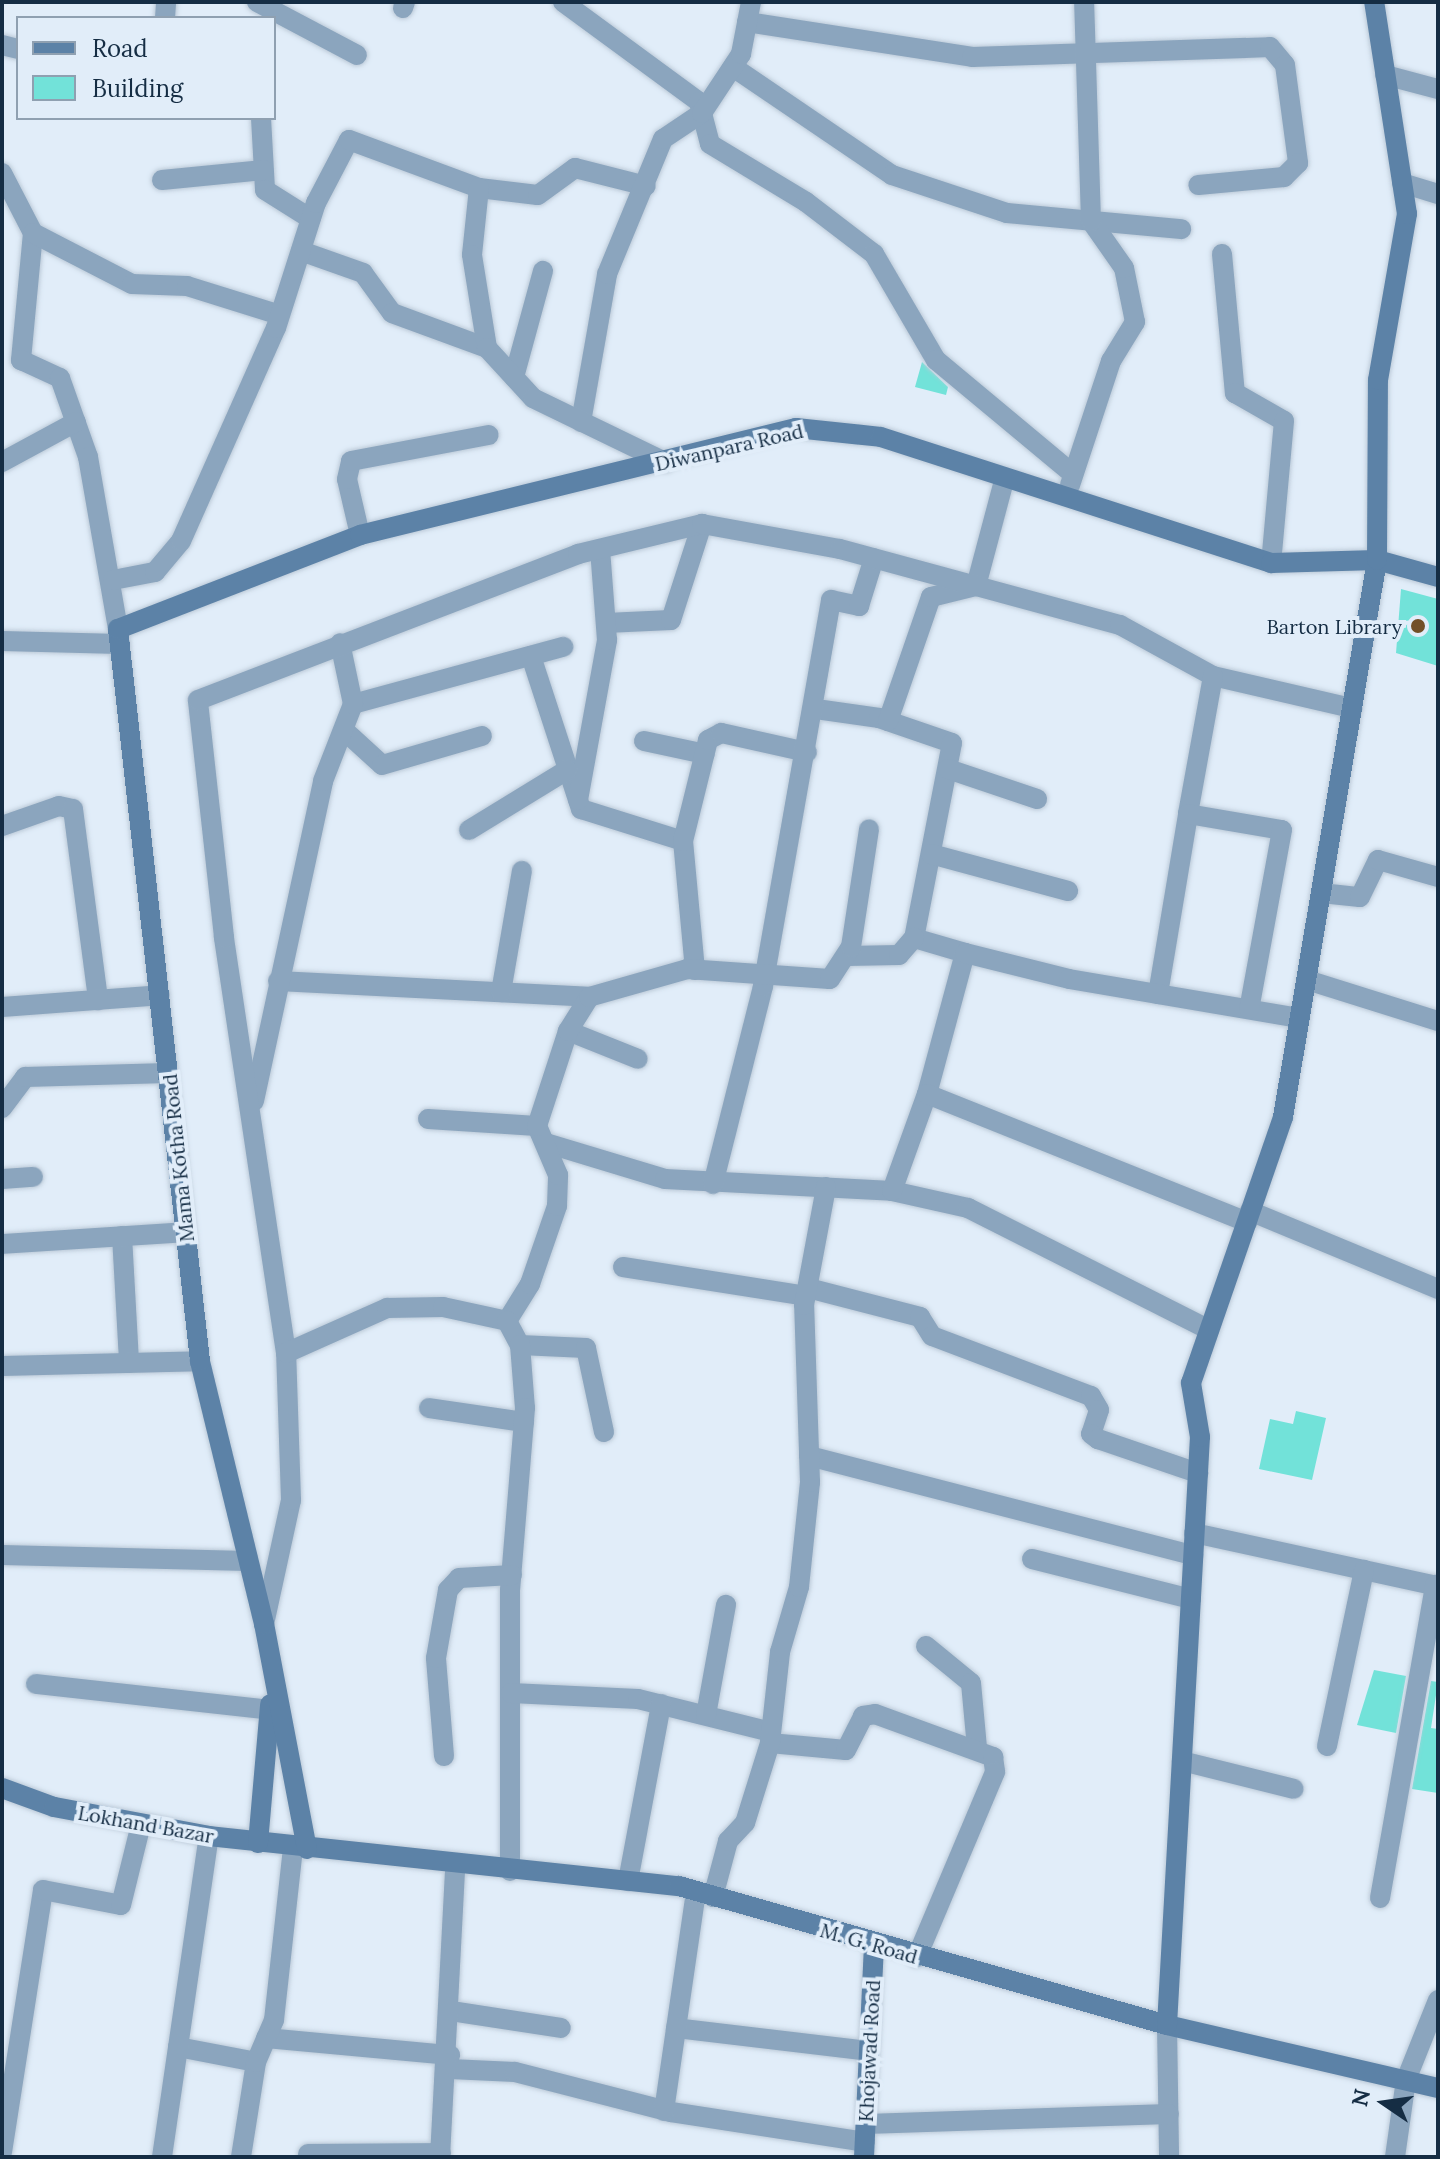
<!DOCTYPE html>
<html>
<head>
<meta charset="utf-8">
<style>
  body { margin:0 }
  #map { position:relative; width:1440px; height:2159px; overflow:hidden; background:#e1edf9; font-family:Lora,serif }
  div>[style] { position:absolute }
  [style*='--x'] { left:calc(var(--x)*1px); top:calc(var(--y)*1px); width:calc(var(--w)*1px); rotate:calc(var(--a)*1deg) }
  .building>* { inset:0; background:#72e2d9 }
  .roads { filter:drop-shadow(0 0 2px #bccad8) drop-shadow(0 0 2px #bccad8) }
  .street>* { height:20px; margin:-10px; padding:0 10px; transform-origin:10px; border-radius:10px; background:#8ba5be }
  .secondary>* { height:20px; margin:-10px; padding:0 10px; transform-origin:10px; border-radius:10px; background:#5c82a7 }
  .dots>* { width:22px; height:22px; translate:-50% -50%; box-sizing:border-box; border:4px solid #e1edf9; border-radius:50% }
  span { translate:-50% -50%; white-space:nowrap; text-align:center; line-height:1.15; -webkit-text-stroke:8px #e1edf9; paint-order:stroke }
  .street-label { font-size:20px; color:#152d44 }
  .poi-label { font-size:20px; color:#152d44 }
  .right { translate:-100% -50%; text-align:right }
  .frame { position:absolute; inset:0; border:4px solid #152d44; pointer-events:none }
  .legend { position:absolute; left:16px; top:16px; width:260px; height:104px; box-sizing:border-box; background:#e1edf9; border:2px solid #8fa0b1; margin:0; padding:10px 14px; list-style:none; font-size:24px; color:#152d44 }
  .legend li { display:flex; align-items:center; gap:16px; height:40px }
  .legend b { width:40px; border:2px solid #8fa0b1 }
  .north { position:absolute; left:1344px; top:2063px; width:80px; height:80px; -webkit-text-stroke:6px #e1edf9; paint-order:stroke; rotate:283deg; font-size:22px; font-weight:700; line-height:32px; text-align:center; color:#152d44 }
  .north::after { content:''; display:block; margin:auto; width:28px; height:36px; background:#152d44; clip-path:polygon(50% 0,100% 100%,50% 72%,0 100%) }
</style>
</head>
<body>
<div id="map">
  <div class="building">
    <div style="clip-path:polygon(922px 362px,948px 387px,946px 395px,915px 387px)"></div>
    <div style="clip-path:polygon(1401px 589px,1438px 599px,1438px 666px,1396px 653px)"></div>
    <div style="clip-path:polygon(1296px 1411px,1326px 1418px,1312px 1480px,1259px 1469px,1270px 1419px,1293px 1424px)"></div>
    <div style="clip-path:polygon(1374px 1670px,1406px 1676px,1396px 1733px,1357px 1725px)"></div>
    <div style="clip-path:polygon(1431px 1681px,1438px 1682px,1431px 1728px,1438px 1729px,1438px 1793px,1412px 1789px)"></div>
  </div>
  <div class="roads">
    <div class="street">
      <div style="--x:257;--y:2;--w:113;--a:27.9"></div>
      <div style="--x:563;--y:2;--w:169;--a:36.3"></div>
      <div style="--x:699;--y:102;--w:43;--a:75.3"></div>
      <div style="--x:710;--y:144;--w:112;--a:31.1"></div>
      <div style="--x:806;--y:202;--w:86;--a:37.4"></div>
      <div style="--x:874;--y:254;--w:123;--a:59.7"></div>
      <div style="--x:936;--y:360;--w:178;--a:39.8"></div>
      <div style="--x:403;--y:8;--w:6;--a:-72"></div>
      <div style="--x:165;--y:18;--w:16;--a:-86"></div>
      <div style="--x:747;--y:22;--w:228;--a:8.8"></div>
      <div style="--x:972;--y:57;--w:298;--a:-1.9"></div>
      <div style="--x:1270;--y:47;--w:23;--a:50"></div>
      <div style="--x:1285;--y:65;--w:99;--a:82.4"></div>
      <div style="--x:1298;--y:163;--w:20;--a:135"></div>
      <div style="--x:1284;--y:177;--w:86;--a:174.7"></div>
      <div style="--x:2;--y:45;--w:16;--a:14"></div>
      <div style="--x:733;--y:67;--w:192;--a:34.2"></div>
      <div style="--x:892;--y:175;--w:121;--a:18.3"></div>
      <div style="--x:1007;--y:213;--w:175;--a:5.3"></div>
      <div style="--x:1385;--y:75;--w:55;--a:14.8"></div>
      <div style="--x:261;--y:118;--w:72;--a:86.8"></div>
      <div style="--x:265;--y:190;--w:54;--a:32.2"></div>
      <div style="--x:2;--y:173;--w:68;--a:62.7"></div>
      <div style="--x:33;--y:233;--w:128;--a:95.4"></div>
      <div style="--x:21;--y:360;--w:43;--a:24.8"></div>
      <div style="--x:60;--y:378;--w:84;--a:70.5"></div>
      <div style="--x:88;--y:457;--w:175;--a:80.1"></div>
      <div style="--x:162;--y:180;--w:102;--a:-5.6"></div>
      <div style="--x:1402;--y:183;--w:38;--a:17"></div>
      <div style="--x:479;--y:188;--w:59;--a:6.8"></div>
      <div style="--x:538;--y:195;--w:46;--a:-36.1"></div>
      <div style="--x:575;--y:168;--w:73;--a:14.2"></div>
      <div style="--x:33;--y:233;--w:111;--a:27.3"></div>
      <div style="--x:132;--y:284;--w:55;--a:2.1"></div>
      <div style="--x:187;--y:286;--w:97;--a:17.3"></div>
      <div style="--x:301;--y:251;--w:66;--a:19.5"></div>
      <div style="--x:363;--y:273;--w:49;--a:54.1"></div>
      <div style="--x:392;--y:313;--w:101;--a:20.2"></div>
      <div style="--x:1222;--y:254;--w:140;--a:84.7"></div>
      <div style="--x:1235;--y:393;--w:56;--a:29.7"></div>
      <div style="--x:1284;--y:421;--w:143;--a:95.2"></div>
      <div style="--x:514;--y:377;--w:110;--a:-74.7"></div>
      <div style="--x:581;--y:422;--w:150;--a:-80"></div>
      <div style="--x:607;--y:274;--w:146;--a:-67.5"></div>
      <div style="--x:663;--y:139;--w:47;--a:-33.7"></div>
      <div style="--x:702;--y:113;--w:71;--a:-56.5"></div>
      <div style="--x:741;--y:54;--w:53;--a:-79.1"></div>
      <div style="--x:2;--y:462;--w:84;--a:-28.4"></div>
      <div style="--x:1070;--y:485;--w:131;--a:-71.7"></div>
      <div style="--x:1111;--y:361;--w:46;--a:-58.4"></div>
      <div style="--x:1135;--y:322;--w:55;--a:-101.5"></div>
      <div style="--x:1124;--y:268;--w:57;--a:-125.1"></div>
      <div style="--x:1091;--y:221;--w:219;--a:-91.8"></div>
      <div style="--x:360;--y:535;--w:57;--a:-103.1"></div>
      <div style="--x:347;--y:479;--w:18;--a:-77"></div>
      <div style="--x:351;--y:461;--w:140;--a:-10.7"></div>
      <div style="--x:113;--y:580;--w:43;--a:-10.8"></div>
      <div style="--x:155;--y:572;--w:40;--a:-50"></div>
      <div style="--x:181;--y:541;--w:233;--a:-66"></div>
      <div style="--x:276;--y:328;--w:131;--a:-72.3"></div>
      <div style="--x:316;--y:203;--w:71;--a:-62.4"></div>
      <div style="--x:349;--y:140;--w:139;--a:20.3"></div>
      <div style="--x:479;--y:188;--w:67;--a:96"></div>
      <div style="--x:472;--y:255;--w:94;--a:80.8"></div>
      <div style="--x:487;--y:348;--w:68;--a:47.4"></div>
      <div style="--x:533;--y:398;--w:147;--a:25.9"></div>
      <div style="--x:606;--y:623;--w:65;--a:-2.6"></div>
      <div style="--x:671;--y:620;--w:101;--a:-72.1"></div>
      <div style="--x:2;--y:641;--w:118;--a:1.5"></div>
      <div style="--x:531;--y:656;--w:161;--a:71.9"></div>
      <div style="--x:581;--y:809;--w:107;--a:17.4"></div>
      <div style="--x:1213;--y:676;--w:143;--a:13"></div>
      <div style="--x:353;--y:704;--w:218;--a:-15.2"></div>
      <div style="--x:816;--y:709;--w:64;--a:8.1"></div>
      <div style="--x:879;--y:718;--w:77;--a:18.9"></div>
      <div style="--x:952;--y:743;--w:199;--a:101"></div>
      <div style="--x:914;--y:938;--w:53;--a:16.4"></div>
      <div style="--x:888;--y:721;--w:131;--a:-70.9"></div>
      <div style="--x:931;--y:597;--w:46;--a:-13.7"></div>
      <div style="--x:976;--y:586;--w:109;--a:-75.1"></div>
      <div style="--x:347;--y:733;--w:47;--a:42.4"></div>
      <div style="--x:382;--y:765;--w:104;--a:-16.2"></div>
      <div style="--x:644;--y:741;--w:62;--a:12"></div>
      <div style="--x:948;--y:769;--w:94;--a:18.6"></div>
      <div style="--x:578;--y:800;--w:163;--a:-79.7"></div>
      <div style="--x:607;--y:640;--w:91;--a:-94.4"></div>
      <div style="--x:2;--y:826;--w:60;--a:-19.3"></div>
      <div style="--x:59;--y:806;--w:14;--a:12"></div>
      <div style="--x:73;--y:809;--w:193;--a:82.5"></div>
      <div style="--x:469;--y:830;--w:115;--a:-31.5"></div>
      <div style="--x:931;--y:854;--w:142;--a:15.1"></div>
      <div style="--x:1321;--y:893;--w:39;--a:6"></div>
      <div style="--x:1360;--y:897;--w:41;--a:-64.1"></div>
      <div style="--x:1378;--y:860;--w:62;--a:15.8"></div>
      <div style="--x:847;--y:956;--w:52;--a:-1.1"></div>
      <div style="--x:899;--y:955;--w:23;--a:-49"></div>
      <div style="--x:695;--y:970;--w:130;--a:-95.3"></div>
      <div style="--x:683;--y:841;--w:104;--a:-76.1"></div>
      <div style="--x:708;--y:740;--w:15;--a:-28"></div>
      <div style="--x:721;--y:733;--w:88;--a:12.5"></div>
      <div style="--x:1307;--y:980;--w:137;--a:17.4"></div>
      <div style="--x:278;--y:981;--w:311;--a:2.9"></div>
      <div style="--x:501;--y:992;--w:123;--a:-80.2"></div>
      <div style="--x:1158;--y:994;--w:182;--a:-80.5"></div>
      <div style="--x:2;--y:1007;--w:158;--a:-4.3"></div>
      <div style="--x:568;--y:1031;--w:75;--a:21.8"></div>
      <div style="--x:927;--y:1094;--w:146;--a:-74.9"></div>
      <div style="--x:965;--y:953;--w:107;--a:14"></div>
      <div style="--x:1069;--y:979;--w:234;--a:9.6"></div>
      <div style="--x:254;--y:1101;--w:327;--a:-77.8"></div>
      <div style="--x:323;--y:781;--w:83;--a:-68.7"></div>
      <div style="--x:353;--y:704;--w:62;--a:-102"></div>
      <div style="--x:2;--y:1108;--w:39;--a:-53"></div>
      <div style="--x:25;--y:1077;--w:143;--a:-1.6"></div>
      <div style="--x:428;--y:1119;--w:109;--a:3.7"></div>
      <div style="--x:546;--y:1143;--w:124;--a:16.8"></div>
      <div style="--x:665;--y:1179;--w:227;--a:3"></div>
      <div style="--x:892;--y:1191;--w:78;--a:12.6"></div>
      <div style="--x:968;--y:1208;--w:270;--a:26.8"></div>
      <div style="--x:2;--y:1179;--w:31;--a:-4"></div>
      <div style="--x:713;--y:1184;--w:204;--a:-75.8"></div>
      <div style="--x:763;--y:986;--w:392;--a:-80"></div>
      <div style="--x:831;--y:600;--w:29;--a:12"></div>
      <div style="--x:859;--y:606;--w:50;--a:-72.6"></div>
      <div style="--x:892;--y:1191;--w:103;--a:-70.2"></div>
      <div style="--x:927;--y:1094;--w:345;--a:21.8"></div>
      <div style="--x:1250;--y:1211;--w:204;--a:22.5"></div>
      <div style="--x:122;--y:1236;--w:127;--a:86.8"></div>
      <div style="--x:2;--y:1244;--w:184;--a:-3.7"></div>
      <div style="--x:623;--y:1267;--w:185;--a:9"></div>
      <div style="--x:808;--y:1288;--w:116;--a:14.5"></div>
      <div style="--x:920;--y:1317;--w:22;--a:58"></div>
      <div style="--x:932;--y:1336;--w:170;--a:20.7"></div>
      <div style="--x:1091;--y:1396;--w:16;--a:60"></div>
      <div style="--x:1099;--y:1410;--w:25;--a:108"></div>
      <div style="--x:1091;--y:1434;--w:9;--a:36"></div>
      <div style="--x:1098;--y:1439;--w:106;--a:18.8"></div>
      <div style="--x:507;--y:1321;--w:44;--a:-58.1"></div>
      <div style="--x:530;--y:1284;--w:83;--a:-70.9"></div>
      <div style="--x:557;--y:1206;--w:31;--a:-88"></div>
      <div style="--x:558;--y:1175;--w:53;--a:-113.2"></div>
      <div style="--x:537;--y:1126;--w:100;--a:-71.9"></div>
      <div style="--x:568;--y:1031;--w:40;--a:-58"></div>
      <div style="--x:589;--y:997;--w:102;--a:-15.9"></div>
      <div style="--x:687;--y:969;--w:143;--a:4"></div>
      <div style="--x:830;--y:979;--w:38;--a:-57"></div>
      <div style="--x:851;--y:947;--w:119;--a:-81.3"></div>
      <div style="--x:520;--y:1345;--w:66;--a:2.6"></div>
      <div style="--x:586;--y:1348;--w:86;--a:77.9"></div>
      <div style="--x:286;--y:1353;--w:421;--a:-98.5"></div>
      <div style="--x:224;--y:937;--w:238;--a:-96.3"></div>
      <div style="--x:198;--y:700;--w:407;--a:-21"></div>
      <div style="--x:578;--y:554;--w:128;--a:-13.6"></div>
      <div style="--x:702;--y:524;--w:140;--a:10.3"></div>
      <div style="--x:840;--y:549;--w:290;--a:15.2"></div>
      <div style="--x:1120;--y:625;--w:106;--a:28.7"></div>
      <div style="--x:1213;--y:676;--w:140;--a:100.3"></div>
      <div style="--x:1188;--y:814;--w:95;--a:9.7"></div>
      <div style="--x:1282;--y:830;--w:182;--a:100.4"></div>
      <div style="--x:2;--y:1366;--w:198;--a:-1.4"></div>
      <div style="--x:429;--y:1408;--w:96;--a:8.4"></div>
      <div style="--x:809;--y:1456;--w:397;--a:14.5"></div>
      <div style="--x:1194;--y:1533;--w:250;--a:12.3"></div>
      <div style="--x:2;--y:1555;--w:246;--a:1.4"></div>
      <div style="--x:1032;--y:1559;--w:164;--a:14.1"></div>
      <div style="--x:264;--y:1624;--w:127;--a:-77.7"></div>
      <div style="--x:291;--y:1500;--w:147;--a:-91.9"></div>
      <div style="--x:286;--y:1353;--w:111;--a:-24"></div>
      <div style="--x:387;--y:1308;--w:56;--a:-1"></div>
      <div style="--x:443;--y:1307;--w:66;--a:12.3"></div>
      <div style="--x:507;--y:1321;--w:27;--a:62"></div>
      <div style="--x:520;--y:1345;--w:63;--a:85.5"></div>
      <div style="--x:525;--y:1408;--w:183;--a:94.7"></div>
      <div style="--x:510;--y:1590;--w:281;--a:90"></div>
      <div style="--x:926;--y:1646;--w:58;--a:39.4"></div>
      <div style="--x:971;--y:1683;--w:65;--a:84.7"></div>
      <div style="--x:36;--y:1684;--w:235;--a:6.3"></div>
      <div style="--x:511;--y:1693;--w:127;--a:2.7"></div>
      <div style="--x:638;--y:1699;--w:133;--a:13.9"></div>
      <div style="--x:706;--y:1715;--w:112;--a:-79.7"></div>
      <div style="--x:770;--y:1743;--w:76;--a:5.3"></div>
      <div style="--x:846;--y:1750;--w:38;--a:-63"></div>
      <div style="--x:863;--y:1716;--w:12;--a:-9"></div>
      <div style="--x:875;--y:1714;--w:126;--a:20"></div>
      <div style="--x:993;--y:1757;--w:15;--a:82"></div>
      <div style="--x:995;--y:1772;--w:201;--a:112.9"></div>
      <div style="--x:1327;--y:1746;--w:180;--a:-78.1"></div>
      <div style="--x:444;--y:1756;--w:98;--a:-94.7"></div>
      <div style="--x:436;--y:1658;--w:69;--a:-80"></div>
      <div style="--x:448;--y:1590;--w:16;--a:-47"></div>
      <div style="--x:459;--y:1578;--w:53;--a:-3.2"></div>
      <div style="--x:1182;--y:1761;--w:115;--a:14"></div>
      <div style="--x:628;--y:1881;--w:180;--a:-79.4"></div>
      <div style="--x:713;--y:1897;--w:58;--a:-75"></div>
      <div style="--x:728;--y:1841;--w:25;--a:-47"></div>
      <div style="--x:745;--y:1823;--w:84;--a:-72.6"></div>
      <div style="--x:770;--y:1743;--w:92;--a:-83.7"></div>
      <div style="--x:780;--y:1652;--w:68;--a:-73.7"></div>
      <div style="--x:799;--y:1587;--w:106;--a:-84"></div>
      <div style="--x:810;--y:1482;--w:177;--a:-91.9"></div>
      <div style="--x:804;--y:1305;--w:120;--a:-79.4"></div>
      <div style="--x:1380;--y:1898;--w:318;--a:-80"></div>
      <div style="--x:451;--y:2011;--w:111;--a:8.8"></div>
      <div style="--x:1167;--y:2025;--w:132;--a:89.1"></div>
      <div style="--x:676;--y:2028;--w:194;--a:6.8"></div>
      <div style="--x:266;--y:2038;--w:185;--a:5.3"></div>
      <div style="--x:178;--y:2047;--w:79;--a:10.9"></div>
      <div style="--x:450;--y:2069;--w:65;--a:2.6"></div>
      <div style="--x:515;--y:2072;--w:161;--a:14.4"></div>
      <div style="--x:671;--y:2112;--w:196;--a:8.8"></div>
      <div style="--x:664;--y:2111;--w:222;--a:-81.7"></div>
      <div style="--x:866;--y:2124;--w:303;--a:-1.9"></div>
      <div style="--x:2;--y:2152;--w:265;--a:-81.1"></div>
      <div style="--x:43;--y:1890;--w:79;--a:10.9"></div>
      <div style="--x:121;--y:1905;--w:83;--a:-76.1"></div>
      <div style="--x:308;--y:2154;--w:133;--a:-0.4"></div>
      <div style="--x:162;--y:2157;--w:324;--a:-81.7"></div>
      <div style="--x:241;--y:2157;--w:96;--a:-81"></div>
      <div style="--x:256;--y:2062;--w:46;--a:-66.8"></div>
      <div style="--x:274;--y:2020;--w:174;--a:-83.7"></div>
      <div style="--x:440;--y:2157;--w:291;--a:-87"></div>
      <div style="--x:1395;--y:2157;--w:78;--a:-81.9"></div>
      <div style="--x:1406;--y:2080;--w:86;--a:-68.2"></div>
    </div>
    <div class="secondary">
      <div style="--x:2;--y:1788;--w:55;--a:20.1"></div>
      <div style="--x:54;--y:1807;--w:158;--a:10.6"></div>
      <div style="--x:209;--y:1836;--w:473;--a:6.1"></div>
      <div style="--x:679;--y:1886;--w:507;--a:15.9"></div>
      <div style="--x:1167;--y:2025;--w:278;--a:13.1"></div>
      <div style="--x:258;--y:1843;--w:139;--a:-85"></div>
      <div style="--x:307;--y:1849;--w:229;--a:-100.8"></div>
      <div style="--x:264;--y:1624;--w:271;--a:-103.7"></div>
      <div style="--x:200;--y:1361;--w:737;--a:-96.39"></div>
      <div style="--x:118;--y:629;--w:260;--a:-21.2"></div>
      <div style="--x:360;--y:535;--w:449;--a:-13.8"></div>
      <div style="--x:796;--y:428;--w:85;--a:6"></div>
      <div style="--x:881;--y:437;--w:410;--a:17.9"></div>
      <div style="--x:1271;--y:563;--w:106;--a:-1.6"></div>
      <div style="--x:1377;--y:560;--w:63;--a:15.6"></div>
      <div style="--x:1167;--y:2025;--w:589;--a:-86.79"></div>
      <div style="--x:1200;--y:1437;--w:55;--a:-99.5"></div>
      <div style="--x:1191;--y:1383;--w:281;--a:-70.9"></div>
      <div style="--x:1283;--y:1117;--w:565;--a:-80.42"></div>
      <div style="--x:1377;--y:560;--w:180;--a:-89.7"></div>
      <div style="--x:1378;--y:380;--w:169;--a:-80.1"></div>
      <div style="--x:1407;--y:214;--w:215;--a:-98.8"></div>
      <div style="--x:864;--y:2157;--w:212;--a:-87.3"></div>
    </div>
  </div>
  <div class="dots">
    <div style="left:1418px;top:626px;background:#725028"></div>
  </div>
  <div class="street-label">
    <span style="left:729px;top:447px;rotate:-13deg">Diwanpara Road</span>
    <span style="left:178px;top:1158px;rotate:-96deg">Mama Kotha Road</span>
    <span style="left:146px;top:1824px;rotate:10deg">Lokhand Bazar</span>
    <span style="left:869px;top:1943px;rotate:16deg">M. G. Road</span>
    <span style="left:869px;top:2051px;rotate:-87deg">Khojawad Road</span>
  </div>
  <div class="poi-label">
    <span class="right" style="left:1402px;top:626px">Barton Library</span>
  </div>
  <div class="frame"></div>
  <ul class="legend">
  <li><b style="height:10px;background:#5c82a7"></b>Road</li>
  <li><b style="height:22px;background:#72e2d9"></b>Building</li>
  </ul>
  <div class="north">N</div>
</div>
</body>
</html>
